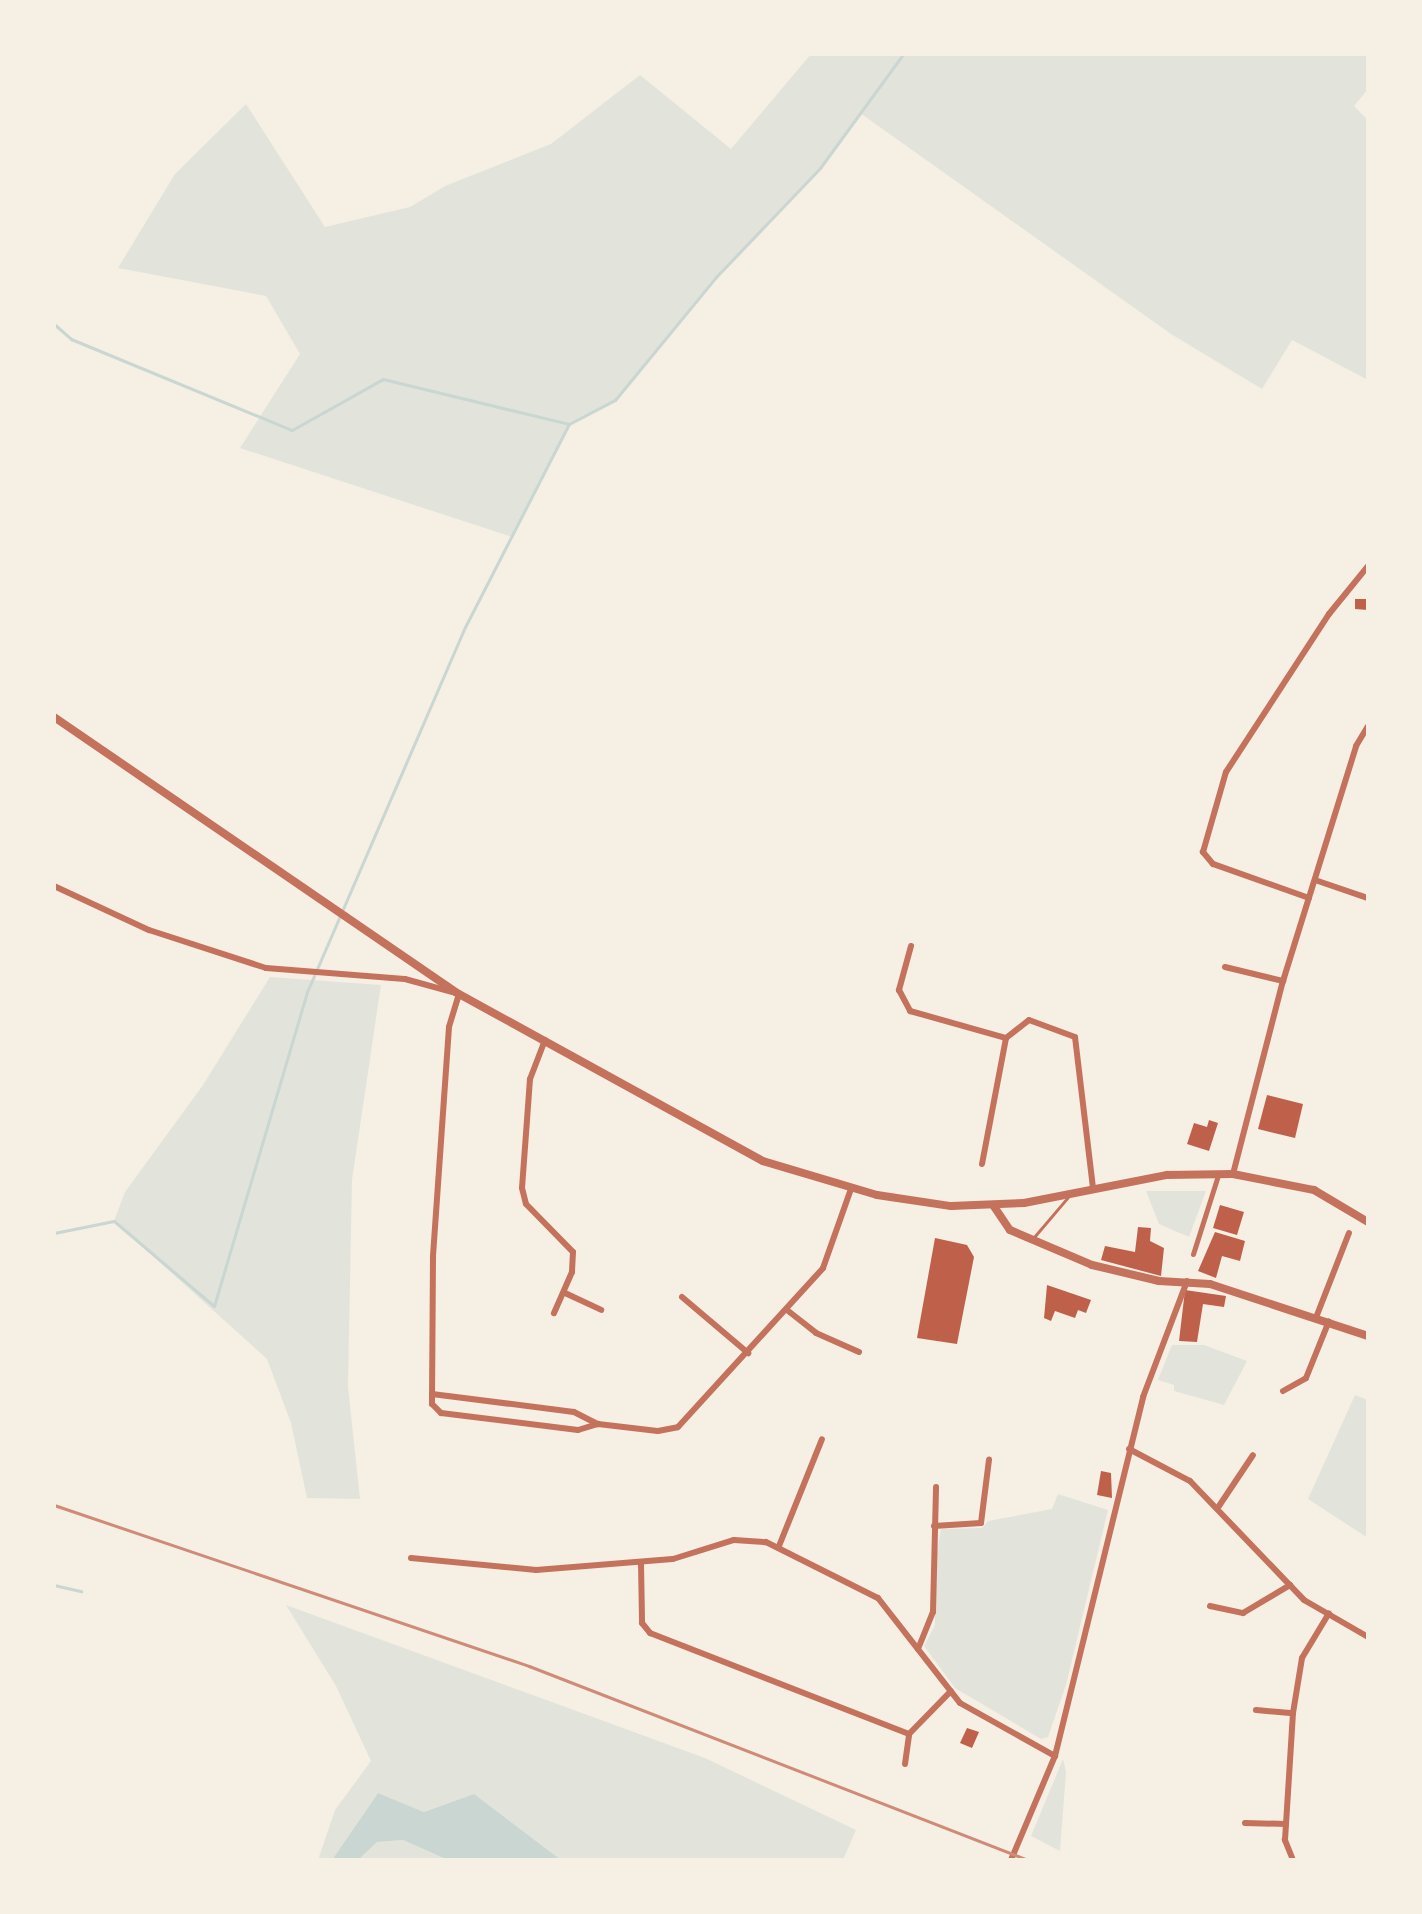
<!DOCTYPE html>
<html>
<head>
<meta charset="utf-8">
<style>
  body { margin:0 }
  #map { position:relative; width:1422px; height:1914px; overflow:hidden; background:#f6efe4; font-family:"Noto Sans",sans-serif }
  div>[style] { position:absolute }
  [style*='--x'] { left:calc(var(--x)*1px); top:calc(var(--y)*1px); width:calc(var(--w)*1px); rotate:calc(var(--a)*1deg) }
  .green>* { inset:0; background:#e2e4dc }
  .water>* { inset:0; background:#c9d6d2 }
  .stream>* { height:3px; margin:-1.5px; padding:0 1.5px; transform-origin:1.5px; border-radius:1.5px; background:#c9d6d2 }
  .building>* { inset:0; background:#bf614a }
  .service>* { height:3px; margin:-1.5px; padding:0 1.5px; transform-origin:1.5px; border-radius:1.5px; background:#c5725c }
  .pedestrian>* { height:5px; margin:-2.5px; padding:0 2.5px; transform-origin:2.5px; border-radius:2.5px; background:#c5725c }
  .minor>* { height:6px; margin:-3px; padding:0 3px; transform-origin:3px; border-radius:3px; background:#c5725c }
  .tertiary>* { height:8px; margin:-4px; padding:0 4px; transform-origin:4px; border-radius:4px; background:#c5725c }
  .rail>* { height:3px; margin:-1.5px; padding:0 1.5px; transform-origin:1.5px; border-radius:1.5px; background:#cf8b77 }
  span { translate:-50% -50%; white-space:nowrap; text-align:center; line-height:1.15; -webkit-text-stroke:6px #f6efe4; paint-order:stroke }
  .frame { position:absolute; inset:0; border:56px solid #f6efe4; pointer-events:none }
</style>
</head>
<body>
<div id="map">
  <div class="green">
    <div style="clip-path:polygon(811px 54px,1368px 54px,1368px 89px,1354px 106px,1368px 120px,1368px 380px,1292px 340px,1262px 389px,1171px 334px,860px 113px,820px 168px,716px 277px,615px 400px,569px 424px,512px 537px,240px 448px,300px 354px,266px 296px,118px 268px,175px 174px,246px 104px,325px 227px,410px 207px,445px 186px,551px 144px,640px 75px,731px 149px)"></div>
    <div style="clip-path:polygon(270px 977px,381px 985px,352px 1180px,348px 1387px,360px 1499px,307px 1498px,291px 1423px,267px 1359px,114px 1221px,125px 1192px,203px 1085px)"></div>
    <div style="clip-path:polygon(1146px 1191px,1206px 1191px,1189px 1237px,1159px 1224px)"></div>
    <div style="clip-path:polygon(1172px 1345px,1204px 1345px,1247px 1361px,1224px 1405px,1174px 1391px,1174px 1385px,1158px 1380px)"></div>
    <div style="clip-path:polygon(1355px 1395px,1368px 1400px,1368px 1538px,1308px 1499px)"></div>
    <div style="clip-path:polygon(1058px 1494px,1108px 1510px,1066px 1685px,1048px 1737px,1041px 1739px,955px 1688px,924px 1646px,935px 1625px,934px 1569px,941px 1529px,982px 1528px,988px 1521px,1052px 1509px)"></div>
    <div style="clip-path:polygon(286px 1605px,705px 1758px,856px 1830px,843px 1860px,561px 1860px,474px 1794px,424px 1812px,378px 1793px,332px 1860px,318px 1860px,335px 1810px,371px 1761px,336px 1686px)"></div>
    <div style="clip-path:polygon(1063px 1759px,1066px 1772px,1060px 1851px,1031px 1836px)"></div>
    <div style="clip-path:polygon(403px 1840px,448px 1860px,358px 1860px,377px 1842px)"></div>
  </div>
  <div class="water">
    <div style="clip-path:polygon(378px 1793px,424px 1812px,474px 1794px,561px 1860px,448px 1860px,403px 1840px,377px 1842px,358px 1860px,332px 1860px)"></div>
  </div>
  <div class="stream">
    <div style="--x:54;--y:324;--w:23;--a:41"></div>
    <div style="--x:71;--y:339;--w:239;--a:22.4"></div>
    <div style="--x:292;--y:430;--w:104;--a:-29.3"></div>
    <div style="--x:383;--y:379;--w:191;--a:13.6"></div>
    <div style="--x:54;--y:1233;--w:61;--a:-11.3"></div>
    <div style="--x:114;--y:1221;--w:131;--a:40.4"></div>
    <div style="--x:214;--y:1306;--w:327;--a:-73.5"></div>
    <div style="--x:307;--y:992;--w:395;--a:-66.6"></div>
    <div style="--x:464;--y:629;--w:230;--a:-62.9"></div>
    <div style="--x:569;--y:424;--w:52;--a:-27.6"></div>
    <div style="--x:615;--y:400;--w:159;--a:-50.6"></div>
    <div style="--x:716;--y:277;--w:151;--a:-46.3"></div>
    <div style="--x:820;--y:168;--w:141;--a:-53.9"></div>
    <div style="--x:54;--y:1585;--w:28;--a:13"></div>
  </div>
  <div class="building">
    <div style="clip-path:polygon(1355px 599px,1368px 599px,1368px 610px,1355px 609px)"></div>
    <div style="clip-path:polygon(1267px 1095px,1303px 1104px,1295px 1138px,1258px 1129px)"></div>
    <div style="clip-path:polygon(1209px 1120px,1218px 1123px,1209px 1151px,1187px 1144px,1194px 1123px,1207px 1127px)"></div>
    <div style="clip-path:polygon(1220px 1205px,1244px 1212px,1237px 1235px,1213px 1228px)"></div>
    <div style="clip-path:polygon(1138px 1227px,1151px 1228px,1150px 1241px,1164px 1248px,1161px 1276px,1101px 1260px,1105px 1246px,1135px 1252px)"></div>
    <div style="clip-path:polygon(1215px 1232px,1245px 1241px,1240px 1261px,1222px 1256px,1216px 1278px,1198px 1271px)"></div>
    <div style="clip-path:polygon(935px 1238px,967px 1245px,974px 1257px,957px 1344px,917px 1338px)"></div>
    <div style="clip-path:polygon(1047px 1285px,1091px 1300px,1086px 1313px,1078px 1310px,1075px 1318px,1055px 1311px,1051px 1321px,1044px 1318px)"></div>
    <div style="clip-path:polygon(1185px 1290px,1226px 1296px,1224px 1307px,1203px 1304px,1197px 1342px,1179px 1341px)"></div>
    <div style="clip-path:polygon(1101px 1471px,1111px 1473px,1112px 1498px,1097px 1495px)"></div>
    <div style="clip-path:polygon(967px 1728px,979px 1732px,972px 1748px,960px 1743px)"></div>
  </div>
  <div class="service">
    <div style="--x:1034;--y:1237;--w:52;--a:-49.6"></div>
  </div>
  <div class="pedestrian">
    <div style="--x:1193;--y:1254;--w:83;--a:-72.4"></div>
  </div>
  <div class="minor">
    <div style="--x:1315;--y:880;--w:56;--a:18.8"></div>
    <div style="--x:54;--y:886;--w:105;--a:24.9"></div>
    <div style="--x:149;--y:930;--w:123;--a:18"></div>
    <div style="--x:266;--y:968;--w:139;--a:4.5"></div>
    <div style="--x:405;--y:979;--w:56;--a:15.5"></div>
    <div style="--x:459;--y:994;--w:34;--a:107"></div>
    <div style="--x:449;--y:1027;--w:231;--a:94"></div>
    <div style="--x:433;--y:1257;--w:147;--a:90.4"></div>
    <div style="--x:432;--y:1404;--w:13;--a:45"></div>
    <div style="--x:441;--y:1413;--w:138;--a:7.1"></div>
    <div style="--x:578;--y:1430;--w:21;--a:-17"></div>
    <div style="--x:598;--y:1424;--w:60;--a:6.7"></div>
    <div style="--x:658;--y:1431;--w:20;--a:-11"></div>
    <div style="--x:678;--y:1427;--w:215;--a:-47.6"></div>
    <div style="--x:823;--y:1268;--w:84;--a:-70.5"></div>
    <div style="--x:1309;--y:898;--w:102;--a:-160.5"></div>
    <div style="--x:1213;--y:864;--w:16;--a:-130"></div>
    <div style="--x:1203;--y:852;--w:83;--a:-74"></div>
    <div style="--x:1226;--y:772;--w:189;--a:-56.9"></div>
    <div style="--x:1329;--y:614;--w:62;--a:-50.9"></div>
    <div style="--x:911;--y:946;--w:46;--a:105.3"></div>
    <div style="--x:899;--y:990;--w:24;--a:62"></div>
    <div style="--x:910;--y:1011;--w:100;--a:15.7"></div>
    <div style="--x:1006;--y:1038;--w:29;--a:-38"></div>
    <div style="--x:1029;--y:1020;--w:49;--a:20.3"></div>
    <div style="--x:1075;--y:1037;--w:152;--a:83.2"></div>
    <div style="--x:1225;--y:967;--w:60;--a:13.6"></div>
    <div style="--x:545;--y:1040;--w:42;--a:111"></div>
    <div style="--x:530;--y:1079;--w:109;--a:94.2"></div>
    <div style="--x:522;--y:1188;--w:16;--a:76"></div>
    <div style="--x:526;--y:1204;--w:67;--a:45.6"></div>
    <div style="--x:573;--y:1252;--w:20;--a:93"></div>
    <div style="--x:572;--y:1272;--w:45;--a:113.7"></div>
    <div style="--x:982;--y:1164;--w:128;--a:-79.2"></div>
    <div style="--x:1233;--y:1174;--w:199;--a:-75.5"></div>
    <div style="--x:1283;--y:981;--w:246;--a:-72.7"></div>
    <div style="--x:1356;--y:746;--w:23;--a:-59"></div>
    <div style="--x:565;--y:1293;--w:40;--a:25"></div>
    <div style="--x:682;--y:1297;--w:87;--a:40.3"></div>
    <div style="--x:787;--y:1310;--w:37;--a:38"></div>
    <div style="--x:816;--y:1333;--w:47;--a:23.8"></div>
    <div style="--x:1317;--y:1315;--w:88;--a:-68.7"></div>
    <div style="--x:1283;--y:1391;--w:26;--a:-29"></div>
    <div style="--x:1306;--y:1378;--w:61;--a:-68"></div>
    <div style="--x:432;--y:1394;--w:143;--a:7.2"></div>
    <div style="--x:574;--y:1412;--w:27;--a:27"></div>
    <div style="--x:1129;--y:1449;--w:69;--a:27.7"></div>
    <div style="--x:1190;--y:1481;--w:165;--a:46.2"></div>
    <div style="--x:1304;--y:1600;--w:74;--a:30"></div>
    <div style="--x:1219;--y:1506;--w:61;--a:-56.3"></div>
    <div style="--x:934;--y:1526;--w:47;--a:-3.7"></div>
    <div style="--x:981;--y:1523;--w:64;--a:-82.8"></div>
    <div style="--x:779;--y:1546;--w:115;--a:-68.1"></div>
    <div style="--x:411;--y:1558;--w:126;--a:5.5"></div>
    <div style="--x:536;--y:1570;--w:137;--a:-4.6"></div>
    <div style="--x:673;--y:1559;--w:64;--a:-17.3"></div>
    <div style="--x:734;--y:1540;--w:32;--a:4"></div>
    <div style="--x:766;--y:1542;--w:125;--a:26.6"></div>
    <div style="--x:878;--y:1598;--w:133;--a:52"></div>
    <div style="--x:960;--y:1703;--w:109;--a:29.2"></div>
    <div style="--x:641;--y:1563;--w:60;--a:89"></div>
    <div style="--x:642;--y:1623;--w:13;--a:51"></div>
    <div style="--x:650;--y:1633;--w:278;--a:21.3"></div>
    <div style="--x:909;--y:1734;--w:60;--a:-45.7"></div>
    <div style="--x:1210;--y:1606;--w:34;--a:12"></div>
    <div style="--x:1243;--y:1613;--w:55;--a:-30.8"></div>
    <div style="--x:918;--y:1649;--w:40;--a:-68"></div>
    <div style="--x:933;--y:1612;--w:125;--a:-88.6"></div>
    <div style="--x:1256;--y:1710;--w:37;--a:5"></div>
    <div style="--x:905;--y:1764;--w:30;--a:-82"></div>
    <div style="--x:1245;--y:1823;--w:41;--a:1.4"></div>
    <div style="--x:1011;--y:1860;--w:113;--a:-67.1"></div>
    <div style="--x:1055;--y:1756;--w:370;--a:-76.2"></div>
    <div style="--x:1143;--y:1397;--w:124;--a:-69.2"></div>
    <div style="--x:1293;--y:1860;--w:22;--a:-112"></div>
    <div style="--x:1285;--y:1840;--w:127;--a:-86.4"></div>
    <div style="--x:1293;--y:1713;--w:56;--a:-80.7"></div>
    <div style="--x:1302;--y:1658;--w:52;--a:-59"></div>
  </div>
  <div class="tertiary">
    <div style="--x:54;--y:717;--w:491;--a:34.4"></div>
    <div style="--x:459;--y:994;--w:347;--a:28.8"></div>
    <div style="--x:763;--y:1161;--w:119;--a:16.6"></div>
    <div style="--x:877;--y:1195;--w:75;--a:8.5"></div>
    <div style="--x:951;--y:1206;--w:73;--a:-2.4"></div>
    <div style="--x:1024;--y:1203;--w:146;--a:-11.1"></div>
    <div style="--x:1167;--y:1175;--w:66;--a:-0.9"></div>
    <div style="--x:1233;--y:1174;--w:83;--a:11.2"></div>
    <div style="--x:1314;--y:1190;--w:63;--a:30.7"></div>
    <div style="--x:993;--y:1205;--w:30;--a:56"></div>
    <div style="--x:1010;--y:1230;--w:89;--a:23.1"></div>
    <div style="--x:1092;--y:1265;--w:69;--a:13.4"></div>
    <div style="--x:1159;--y:1281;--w:51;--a:3.4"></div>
    <div style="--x:1210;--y:1284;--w:166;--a:18.2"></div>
  </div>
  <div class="rail">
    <div style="--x:54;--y:1505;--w:502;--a:18.72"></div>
    <div style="--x:529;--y:1666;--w:535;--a:21.24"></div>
  </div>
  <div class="frame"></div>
</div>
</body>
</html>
